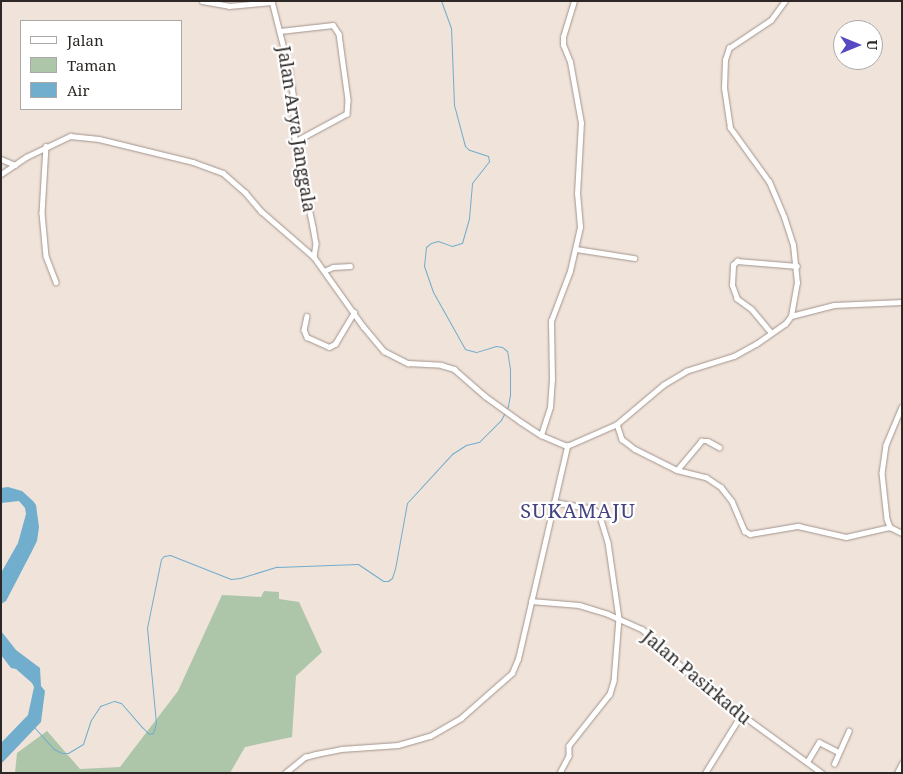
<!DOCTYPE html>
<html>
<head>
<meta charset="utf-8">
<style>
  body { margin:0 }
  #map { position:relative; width:903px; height:774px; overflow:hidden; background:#f0e3da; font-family:"Noto Serif",serif }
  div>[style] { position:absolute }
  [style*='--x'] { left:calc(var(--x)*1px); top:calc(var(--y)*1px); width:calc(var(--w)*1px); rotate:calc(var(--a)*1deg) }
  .green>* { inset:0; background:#adc5a9 }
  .water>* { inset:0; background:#71adcc }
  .stream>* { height:1px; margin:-0.5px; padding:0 0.5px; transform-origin:0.5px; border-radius:0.5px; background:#71adcc }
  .roads { filter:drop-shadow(0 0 1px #a1948c) drop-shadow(0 0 1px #a1948c) }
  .street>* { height:4.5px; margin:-2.25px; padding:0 2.25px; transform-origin:2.25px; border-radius:2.25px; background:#fff }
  span { translate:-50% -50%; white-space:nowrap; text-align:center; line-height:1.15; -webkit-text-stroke:4.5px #fff; paint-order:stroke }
  .street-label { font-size:18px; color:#2d2825 }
  .quarter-label { font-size:20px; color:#43427f; letter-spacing:1px }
  .frame { position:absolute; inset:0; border:2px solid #2d2825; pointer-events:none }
  .legend { position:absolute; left:20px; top:20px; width:162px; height:90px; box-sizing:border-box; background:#fff; border:1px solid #aba9a8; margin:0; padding:6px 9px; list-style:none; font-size:15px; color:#2d2825 }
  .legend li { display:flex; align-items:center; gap:10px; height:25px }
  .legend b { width:25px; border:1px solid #aba9a8 }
  .north { position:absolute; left:833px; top:20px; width:50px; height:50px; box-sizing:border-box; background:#fff; border:1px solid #aba9a8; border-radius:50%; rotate:90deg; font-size:14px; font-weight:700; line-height:20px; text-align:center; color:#2d2825 }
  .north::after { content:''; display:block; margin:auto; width:18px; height:22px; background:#554ac2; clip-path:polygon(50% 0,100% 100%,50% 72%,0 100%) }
</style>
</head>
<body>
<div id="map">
  <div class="green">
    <div style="clip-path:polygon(264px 591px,279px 592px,279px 599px,299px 602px,322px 652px,296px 676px,292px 737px,245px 747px,230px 773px,15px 773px,17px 753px,47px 731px,80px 769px,120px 767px,178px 691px,222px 595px,261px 597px)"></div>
  </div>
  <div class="water">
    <div style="clip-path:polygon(8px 487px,22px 491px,33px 501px,36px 505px,39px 527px,37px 541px,31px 553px,6px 601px,1px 604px,1px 573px,18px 543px,26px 514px,25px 508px,19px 501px,1px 503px,1px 488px)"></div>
    <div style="clip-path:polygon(1px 631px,16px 650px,40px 668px,41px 686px,45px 691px,41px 722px,1px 764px,1px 743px,28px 715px,34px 687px,32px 683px,16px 669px,11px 668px,1px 655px)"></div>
  </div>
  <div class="stream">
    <div style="--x:34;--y:727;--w:30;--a:48"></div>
    <div style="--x:54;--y:749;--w:9;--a:27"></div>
    <div style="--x:62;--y:753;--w:6;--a:0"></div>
    <div style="--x:68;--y:753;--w:17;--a:-31"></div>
    <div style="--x:83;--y:744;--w:25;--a:-72"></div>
    <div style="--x:91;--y:720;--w:17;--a:-57"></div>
    <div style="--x:100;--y:706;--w:15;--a:-20"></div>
    <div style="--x:114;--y:701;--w:7;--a:16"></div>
    <div style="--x:121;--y:703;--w:33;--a:49"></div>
    <div style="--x:143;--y:728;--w:8;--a:45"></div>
    <div style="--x:149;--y:734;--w:4;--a:-14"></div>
    <div style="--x:153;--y:733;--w:10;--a:-73"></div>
    <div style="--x:156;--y:723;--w:95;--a:-95.4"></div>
    <div style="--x:147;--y:628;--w:70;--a:-78.5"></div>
    <div style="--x:161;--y:559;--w:4;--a:-45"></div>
    <div style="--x:164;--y:556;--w:6;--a:-9"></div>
    <div style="--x:170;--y:555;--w:66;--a:21.5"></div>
    <div style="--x:231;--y:579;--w:9;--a:-6"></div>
    <div style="--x:240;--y:578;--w:39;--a:-17"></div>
    <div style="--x:277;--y:567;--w:81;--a:-2.1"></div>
    <div style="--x:358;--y:564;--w:30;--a:34"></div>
    <div style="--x:383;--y:581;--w:5;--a:0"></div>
    <div style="--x:388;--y:581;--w:5;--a:-37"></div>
    <div style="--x:392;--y:578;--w:9;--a:-72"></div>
    <div style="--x:395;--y:569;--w:67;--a:-79.7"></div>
    <div style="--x:407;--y:503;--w:67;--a:-47.4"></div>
    <div style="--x:452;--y:454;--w:17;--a:-33"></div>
    <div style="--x:466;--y:445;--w:13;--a:-13"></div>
    <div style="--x:479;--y:442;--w:31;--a:-45"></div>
    <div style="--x:501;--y:420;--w:16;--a:-63"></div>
    <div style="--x:508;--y:406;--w:11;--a:-80"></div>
    <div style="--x:510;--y:395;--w:26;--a:-90"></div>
    <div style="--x:510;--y:369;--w:18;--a:-99"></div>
    <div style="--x:507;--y:351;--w:6;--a:-141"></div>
    <div style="--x:502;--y:347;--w:6;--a:-171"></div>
    <div style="--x:496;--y:346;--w:21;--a:163"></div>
    <div style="--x:476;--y:352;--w:11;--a:-165"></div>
    <div style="--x:465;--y:349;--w:65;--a:-119.3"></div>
    <div style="--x:433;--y:292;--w:28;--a:-109"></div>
    <div style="--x:424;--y:266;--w:19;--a:-84"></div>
    <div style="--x:426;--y:247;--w:6;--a:-39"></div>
    <div style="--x:431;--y:243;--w:7;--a:-16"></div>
    <div style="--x:438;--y:241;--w:15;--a:20"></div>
    <div style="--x:452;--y:246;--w:10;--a:-17"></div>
    <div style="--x:462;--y:243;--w:26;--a:-74"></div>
    <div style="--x:469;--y:218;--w:35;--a:-85"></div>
    <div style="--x:472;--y:183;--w:28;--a:-52"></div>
    <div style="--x:489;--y:161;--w:5;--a:-101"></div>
    <div style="--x:488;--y:156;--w:20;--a:-162"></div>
    <div style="--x:469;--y:150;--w:6;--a:-135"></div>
    <div style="--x:465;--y:146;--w:42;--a:-105"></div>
    <div style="--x:454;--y:105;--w:77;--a:-92.2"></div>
    <div style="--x:451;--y:28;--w:29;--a:-110"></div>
  </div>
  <div class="roads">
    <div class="street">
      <div style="--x:202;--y:1;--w:27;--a:10"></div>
      <div style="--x:229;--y:6;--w:43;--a:-5.3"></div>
      <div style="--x:272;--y:1;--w:73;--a:75.8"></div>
      <div style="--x:290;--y:72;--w:22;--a:82"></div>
      <div style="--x:293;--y:94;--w:48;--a:87.6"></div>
      <div style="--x:295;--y:142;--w:87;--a:78"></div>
      <div style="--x:313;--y:227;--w:17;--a:80"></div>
      <div style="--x:316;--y:244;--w:13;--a:99"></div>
      <div style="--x:280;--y:31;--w:53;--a:-6.5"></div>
      <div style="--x:333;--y:25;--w:11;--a:56"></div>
      <div style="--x:339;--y:34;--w:67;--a:82.2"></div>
      <div style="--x:348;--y:100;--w:14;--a:94"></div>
      <div style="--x:347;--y:114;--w:59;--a:151.7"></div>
      <div style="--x:46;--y:146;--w:67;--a:93.4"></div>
      <div style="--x:42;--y:213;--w:43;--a:84.7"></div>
      <div style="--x:46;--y:256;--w:28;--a:69"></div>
      <div style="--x:1;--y:159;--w:15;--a:23"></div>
      <div style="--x:1;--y:174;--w:30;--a:-34"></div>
      <div style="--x:26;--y:157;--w:49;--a:-25.5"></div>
      <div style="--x:70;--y:136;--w:29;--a:6"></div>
      <div style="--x:99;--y:139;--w:97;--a:13.7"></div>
      <div style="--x:193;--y:162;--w:32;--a:20"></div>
      <div style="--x:223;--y:173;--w:29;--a:41"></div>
      <div style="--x:245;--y:192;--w:25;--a:50"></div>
      <div style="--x:261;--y:211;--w:70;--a:41"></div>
      <div style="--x:314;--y:257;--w:85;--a:54.6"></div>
      <div style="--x:363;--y:326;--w:33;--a:50"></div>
      <div style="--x:384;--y:351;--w:27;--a:27"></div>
      <div style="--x:408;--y:363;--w:33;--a:3"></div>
      <div style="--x:441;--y:365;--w:14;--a:17"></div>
      <div style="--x:454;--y:369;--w:41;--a:41.1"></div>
      <div style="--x:485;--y:396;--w:44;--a:35.8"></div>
      <div style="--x:521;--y:422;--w:24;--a:33"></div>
      <div style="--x:541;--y:435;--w:28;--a:23"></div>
      <div style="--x:567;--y:446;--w:55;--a:-23.7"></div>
      <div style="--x:617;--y:424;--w:60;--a:-40.3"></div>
      <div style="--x:663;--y:385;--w:27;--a:-31"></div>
      <div style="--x:686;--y:371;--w:50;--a:-17.4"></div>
      <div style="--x:734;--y:356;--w:25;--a:-29"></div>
      <div style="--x:756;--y:344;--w:35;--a:-35"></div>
      <div style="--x:785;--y:324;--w:10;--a:-53"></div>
      <div style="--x:791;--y:316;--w:34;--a:-80"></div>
      <div style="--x:797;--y:283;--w:38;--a:-96"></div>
      <div style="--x:793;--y:245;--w:29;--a:-108"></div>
      <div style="--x:784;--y:217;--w:38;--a:-113"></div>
      <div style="--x:769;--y:182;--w:67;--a:-125.8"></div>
      <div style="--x:730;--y:128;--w:40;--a:-98.5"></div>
      <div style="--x:724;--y:88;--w:28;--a:-88"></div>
      <div style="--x:725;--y:60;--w:13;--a:-72"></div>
      <div style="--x:729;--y:48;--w:50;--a:-33.7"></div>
      <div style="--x:771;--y:20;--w:24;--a:-54"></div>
      <div style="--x:576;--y:249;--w:59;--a:8.8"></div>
      <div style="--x:324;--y:271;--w:10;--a:-24"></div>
      <div style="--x:333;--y:267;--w:17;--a:-3"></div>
      <div style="--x:307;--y:316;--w:14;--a:102"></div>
      <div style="--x:304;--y:330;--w:8;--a:67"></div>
      <div style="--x:307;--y:337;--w:24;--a:24"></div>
      <div style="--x:329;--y:347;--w:7;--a:-27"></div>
      <div style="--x:335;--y:344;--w:37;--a:-59"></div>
      <div style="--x:791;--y:316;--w:44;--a:-14.3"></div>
      <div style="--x:834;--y:305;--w:68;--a:-2.5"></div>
      <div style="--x:771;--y:333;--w:30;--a:-130"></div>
      <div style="--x:752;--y:310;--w:19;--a:-144"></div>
      <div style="--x:737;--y:299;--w:15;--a:-110"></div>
      <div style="--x:732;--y:285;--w:20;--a:-87"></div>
      <div style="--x:733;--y:265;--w:6;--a:-45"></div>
      <div style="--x:737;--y:261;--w:60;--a:4.8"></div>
      <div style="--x:902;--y:407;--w:41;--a:112.8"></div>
      <div style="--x:886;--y:445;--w:28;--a:98"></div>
      <div style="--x:882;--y:473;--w:46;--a:83.8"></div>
      <div style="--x:887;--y:519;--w:9;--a:69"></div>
      <div style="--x:890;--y:527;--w:13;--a:27"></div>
      <div style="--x:617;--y:424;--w:16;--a:72"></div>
      <div style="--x:622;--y:439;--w:16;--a:38"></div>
      <div style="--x:635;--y:449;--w:47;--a:26.6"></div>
      <div style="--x:677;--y:470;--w:38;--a:-50"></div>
      <div style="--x:701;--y:441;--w:7;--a:0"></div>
      <div style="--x:708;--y:441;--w:13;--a:29"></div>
      <div style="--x:541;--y:435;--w:29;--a:-72"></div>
      <div style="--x:550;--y:407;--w:27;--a:-86"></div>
      <div style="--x:552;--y:380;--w:59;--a:-91"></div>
      <div style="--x:551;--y:321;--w:53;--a:-69.2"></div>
      <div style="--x:570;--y:271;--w:45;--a:-77.2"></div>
      <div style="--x:580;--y:227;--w:33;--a:-95"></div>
      <div style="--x:577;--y:194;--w:71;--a:-86.8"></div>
      <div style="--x:581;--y:123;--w:62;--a:-100.2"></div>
      <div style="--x:570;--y:62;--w:18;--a:-112"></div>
      <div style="--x:563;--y:45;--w:8;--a:-90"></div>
      <div style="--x:563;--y:37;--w:38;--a:-73"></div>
      <div style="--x:677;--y:470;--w:30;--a:14"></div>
      <div style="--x:706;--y:477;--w:18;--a:34"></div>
      <div style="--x:721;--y:487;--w:18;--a:52"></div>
      <div style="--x:732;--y:501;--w:33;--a:67"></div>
      <div style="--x:745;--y:531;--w:6;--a:31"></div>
      <div style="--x:750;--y:534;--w:49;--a:-9.5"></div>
      <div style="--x:798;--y:526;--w:49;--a:12.9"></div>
      <div style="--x:846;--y:537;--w:45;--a:-12.8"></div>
      <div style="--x:554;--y:502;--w:40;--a:10"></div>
      <div style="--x:593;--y:509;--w:7;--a:34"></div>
      <div style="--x:599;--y:513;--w:30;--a:73"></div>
      <div style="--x:608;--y:542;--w:77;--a:81.8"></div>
      <div style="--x:619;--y:618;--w:63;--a:94.5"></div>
      <div style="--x:614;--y:681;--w:14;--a:107"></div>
      <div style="--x:610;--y:694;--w:66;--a:128.3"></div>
      <div style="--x:569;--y:746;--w:10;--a:90"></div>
      <div style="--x:569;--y:756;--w:19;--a:118"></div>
      <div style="--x:531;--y:601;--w:48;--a:4.8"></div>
      <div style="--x:579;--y:605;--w:30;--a:17"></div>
      <div style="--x:608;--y:614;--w:37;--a:24"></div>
      <div style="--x:642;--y:629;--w:81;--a:43.5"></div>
      <div style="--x:701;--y:685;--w:150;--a:36"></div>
      <div style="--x:807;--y:762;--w:23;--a:-59"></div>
      <div style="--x:819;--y:742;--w:22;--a:27"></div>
      <div style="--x:834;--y:764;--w:36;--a:-66"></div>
      <div style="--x:285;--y:773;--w:26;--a:-39"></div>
      <div style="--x:305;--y:757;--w:11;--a:-15"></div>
      <div style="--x:316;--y:754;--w:25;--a:-11"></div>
      <div style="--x:341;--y:749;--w:57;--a:-4"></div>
      <div style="--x:398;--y:745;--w:33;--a:-16"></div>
      <div style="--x:430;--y:736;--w:36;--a:-30"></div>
      <div style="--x:461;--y:718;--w:68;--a:-41.4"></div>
      <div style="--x:512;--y:673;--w:15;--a:-67"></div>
      <div style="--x:518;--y:659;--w:219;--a:-77"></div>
      <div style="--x:705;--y:773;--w:68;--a:-58.2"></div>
      <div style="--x:897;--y:773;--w:11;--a:-63"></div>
    </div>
  </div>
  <div class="street-label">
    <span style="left:297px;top:129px;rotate:81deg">Jalan Arya Janggala</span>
    <span style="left:697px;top:677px;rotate:40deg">Jalan Pasirkadu</span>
  </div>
  <div class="quarter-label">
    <span style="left:578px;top:510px">SUKAMAJU</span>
  </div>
  <div class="frame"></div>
  <ul class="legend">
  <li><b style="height:6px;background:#fff"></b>Jalan</li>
  <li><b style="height:14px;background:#adc5a9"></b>Taman</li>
  <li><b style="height:14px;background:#71adcc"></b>Air</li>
  </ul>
  <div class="north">U</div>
</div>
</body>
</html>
